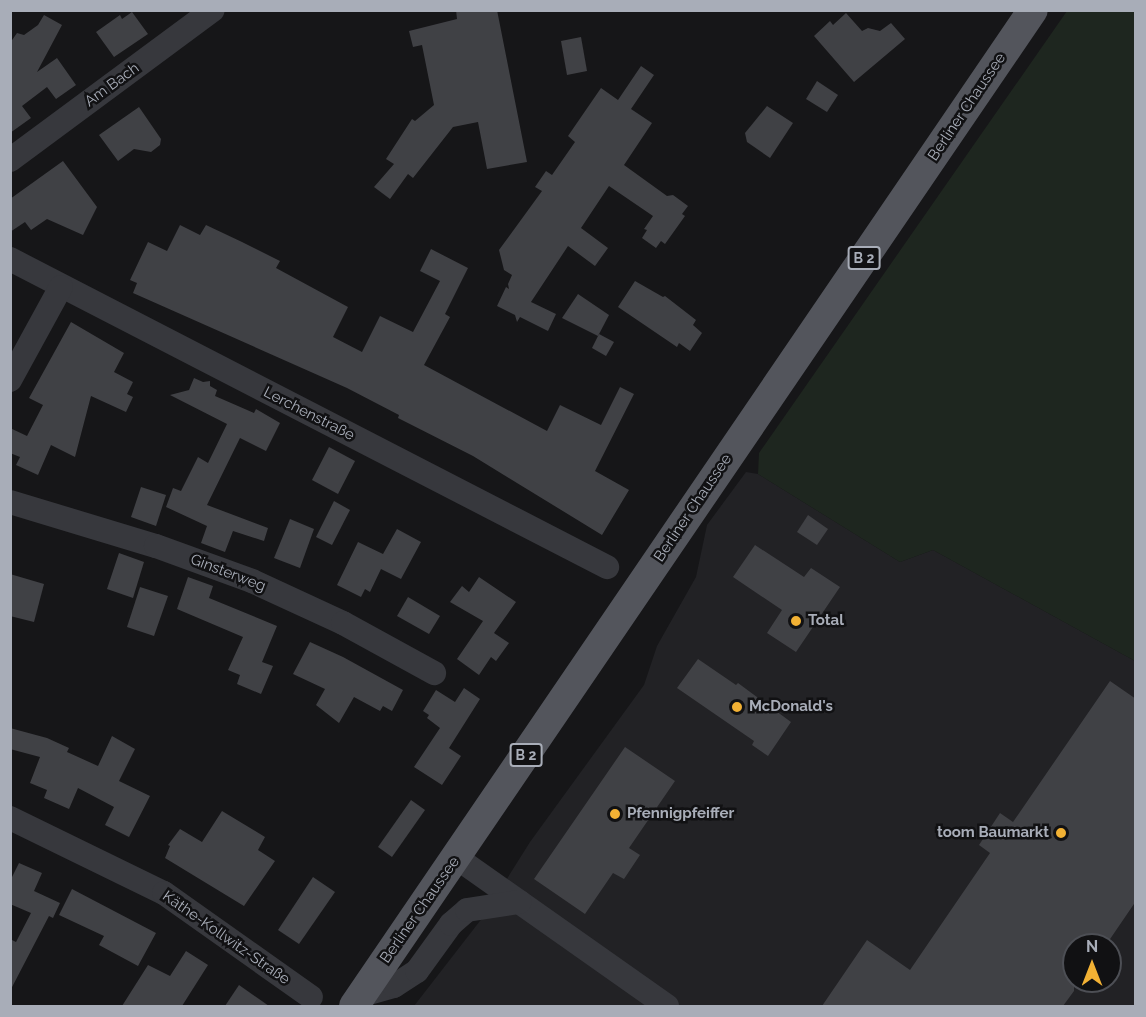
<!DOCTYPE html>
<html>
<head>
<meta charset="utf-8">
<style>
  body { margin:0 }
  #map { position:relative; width:1146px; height:1017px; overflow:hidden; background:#161618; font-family:Raleway,sans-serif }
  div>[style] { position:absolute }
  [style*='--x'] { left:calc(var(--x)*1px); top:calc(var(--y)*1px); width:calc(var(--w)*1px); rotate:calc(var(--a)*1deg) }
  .built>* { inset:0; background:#222225 }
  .green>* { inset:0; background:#1e261f }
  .building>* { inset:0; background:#404145 }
  .minor>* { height:24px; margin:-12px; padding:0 12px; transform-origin:12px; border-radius:12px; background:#37383d }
  .major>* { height:30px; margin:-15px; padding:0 15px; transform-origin:15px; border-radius:15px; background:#53555c }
  .dots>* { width:16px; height:16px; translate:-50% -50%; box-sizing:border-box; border:3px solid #111113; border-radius:50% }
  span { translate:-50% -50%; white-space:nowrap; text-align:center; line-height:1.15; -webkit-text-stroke:5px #111113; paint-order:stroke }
  .shield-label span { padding:2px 4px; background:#111113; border:2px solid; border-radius:4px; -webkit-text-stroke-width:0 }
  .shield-label { font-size:14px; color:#a8adb8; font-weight:700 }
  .street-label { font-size:15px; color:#a8adb8 }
  .poi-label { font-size:15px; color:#a8adb8; font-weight:700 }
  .left { translate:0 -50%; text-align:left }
  .right { translate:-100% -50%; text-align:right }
  .frame { position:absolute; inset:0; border:12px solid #a8adb8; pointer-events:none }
  .north { position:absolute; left:1062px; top:933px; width:60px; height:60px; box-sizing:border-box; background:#111113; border:2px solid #4d4f55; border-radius:50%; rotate:0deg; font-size:16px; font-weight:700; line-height:24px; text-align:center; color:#a8adb8 }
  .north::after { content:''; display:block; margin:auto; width:21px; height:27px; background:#f2b134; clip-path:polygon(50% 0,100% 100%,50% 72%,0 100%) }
</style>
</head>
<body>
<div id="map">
  <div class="built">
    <div style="clip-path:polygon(evenodd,746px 472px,758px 474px,900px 562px,933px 550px,1135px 661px,1135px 1006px,414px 1006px,483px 917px,530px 842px,644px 685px,657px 646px,696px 577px,707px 525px,746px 472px,1074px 945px,1110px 945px,1110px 981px,1074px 981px,1074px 945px)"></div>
  </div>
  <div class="green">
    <div style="clip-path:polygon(1067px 11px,1135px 11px,1135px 661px,933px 550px,900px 562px,758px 474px,759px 453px)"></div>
  </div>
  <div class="building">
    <div style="clip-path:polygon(456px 10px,497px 10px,527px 162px,487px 169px,478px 122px,453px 127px,413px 178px,408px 174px,390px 199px,374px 187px,394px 164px,386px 159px,412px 119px,415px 121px,434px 105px,422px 45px,413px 47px,409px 31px,457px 19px)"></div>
    <div style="clip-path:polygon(132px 12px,148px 34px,114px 57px,96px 32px,120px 15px,122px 19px)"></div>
    <div style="clip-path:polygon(846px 13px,862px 31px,868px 28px,880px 31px,891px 23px,905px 39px,854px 82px,814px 36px,830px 21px,833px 25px)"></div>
    <div style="clip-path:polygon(44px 15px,62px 25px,37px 72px,57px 58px,76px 85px,56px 99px,47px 87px,22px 106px,31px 118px,10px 133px,10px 43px,17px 33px,24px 35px,38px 25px)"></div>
    <div style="clip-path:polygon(581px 37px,587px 71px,567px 75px,561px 41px)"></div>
    <div style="clip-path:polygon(641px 66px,654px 75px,631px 109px,652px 123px,624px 165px,667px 196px,673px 195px,688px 206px,682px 214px,685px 216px,665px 244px,661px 241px,656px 248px,642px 238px,647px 230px,644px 229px,653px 216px,609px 186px,581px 228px,608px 248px,595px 266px,568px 246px,531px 302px,556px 314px,548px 331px,520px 317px,517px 322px,515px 315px,497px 306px,506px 287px,509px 289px,508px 284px,512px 275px,504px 270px,499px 250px,542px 191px,535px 187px,546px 171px,552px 175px,575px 142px,568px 136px,601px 88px,618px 100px)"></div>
    <div style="clip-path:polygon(817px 81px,838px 95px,827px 112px,806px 99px)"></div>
    <div style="clip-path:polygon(767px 106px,793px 123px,770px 158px,747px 142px,745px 133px)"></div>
    <div style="clip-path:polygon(139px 107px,161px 139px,160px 145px,151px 152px,134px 149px,118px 161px,99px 135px)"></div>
    <div style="clip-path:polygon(63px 161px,97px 207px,83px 235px,47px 219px,31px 230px,25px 222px,10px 232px,10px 199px)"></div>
    <div style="clip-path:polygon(180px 225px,200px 235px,206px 225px,242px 242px,280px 261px,276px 268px,348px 307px,333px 337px,362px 352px,380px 316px,413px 332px,440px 281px,420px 271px,431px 249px,468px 268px,445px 314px,450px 317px,424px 365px,547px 431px,560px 405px,601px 425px,620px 387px,634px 394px,595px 471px,629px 490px,602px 535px,473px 456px,398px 418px,399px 415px,347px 388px,133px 293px,137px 283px,130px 280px,148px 242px,167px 251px)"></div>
    <div style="clip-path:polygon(635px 281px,663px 297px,665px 296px,696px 320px,693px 325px,702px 333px,690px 351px,679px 343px,677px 347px,618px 307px)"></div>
    <div style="clip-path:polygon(578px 294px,609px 315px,598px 336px,562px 318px)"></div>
    <div style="clip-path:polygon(71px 322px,124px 353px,114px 372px,133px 382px,127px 394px,133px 397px,126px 412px,91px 396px,75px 457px,51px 445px,38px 475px,16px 465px,20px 457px,10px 453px,10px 428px,27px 436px,43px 405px,29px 398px)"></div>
    <div style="clip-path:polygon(599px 334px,614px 342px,606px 356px,592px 348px)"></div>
    <div style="clip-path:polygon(194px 378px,203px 382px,210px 381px,210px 386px,217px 390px,215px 396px,254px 413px,256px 409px,280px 423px,266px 451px,240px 438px,207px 505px,268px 528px,264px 541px,233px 531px,225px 552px,201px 543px,207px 526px,166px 507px,173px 488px,181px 491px,198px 457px,208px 463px,227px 424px,170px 395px,189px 390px)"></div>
    <div style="clip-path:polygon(329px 447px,355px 461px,338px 494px,312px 480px)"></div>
    <div style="clip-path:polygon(141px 487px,166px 495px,156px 526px,131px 517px)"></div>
    <div style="clip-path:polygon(334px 501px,350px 510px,332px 545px,316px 537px)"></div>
    <div style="clip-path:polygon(808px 515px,828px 529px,817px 545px,797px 532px)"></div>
    <div style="clip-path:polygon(290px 519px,314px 529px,300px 568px,274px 558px)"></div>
    <div style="clip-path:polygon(397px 529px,421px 542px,401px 579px,381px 569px,370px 592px,365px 589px,361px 597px,337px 585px,358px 542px,383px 554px)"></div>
    <div style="clip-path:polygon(755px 545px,804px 577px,811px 568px,840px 587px,796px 652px,767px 633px,782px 610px,733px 577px)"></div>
    <div style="clip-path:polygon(119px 553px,144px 562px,133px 598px,107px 589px)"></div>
    <div style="clip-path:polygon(10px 574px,44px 584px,34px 622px,10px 616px)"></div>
    <div style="clip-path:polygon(188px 577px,213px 586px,209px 598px,277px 626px,262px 662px,273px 666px,261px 694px,237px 684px,240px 675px,228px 670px,243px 637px,177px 609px)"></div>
    <div style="clip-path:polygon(479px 577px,516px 602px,494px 633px,509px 643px,496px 661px,491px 657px,479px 675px,457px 659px,483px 621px,450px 602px,462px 586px,469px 592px)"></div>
    <div style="clip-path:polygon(140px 587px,168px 596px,154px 636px,127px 627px)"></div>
    <div style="clip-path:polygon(408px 597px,440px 616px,429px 634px,397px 616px)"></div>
    <div style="clip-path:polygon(310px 642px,343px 657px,403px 690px,392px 711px,383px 706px,380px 711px,354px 697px,339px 723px,316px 705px,325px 689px,293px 674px)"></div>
    <div style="clip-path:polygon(698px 659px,736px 685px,738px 683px,791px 722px,768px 756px,752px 745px,754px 741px,677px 688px)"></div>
    <div style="clip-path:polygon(1110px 681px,1136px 699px,1136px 901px,1106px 945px,1074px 945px,1074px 991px,1063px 1006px,822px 1006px,867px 940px,910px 970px,990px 853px,979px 845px,1000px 813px,1013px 822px)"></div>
    <div style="clip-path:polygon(464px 688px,480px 699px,449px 748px,461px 756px,442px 785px,414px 767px,440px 728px,427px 718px,429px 715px,423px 711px,436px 690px,455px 702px)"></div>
    <div style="clip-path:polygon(10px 728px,47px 738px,69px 748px,67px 752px,98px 766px,112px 736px,135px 749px,119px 781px,150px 796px,129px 837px,105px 825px,114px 807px,78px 788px,69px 809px,44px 798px,47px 790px,30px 783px,40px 757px,10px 749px)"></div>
    <div style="clip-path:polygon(625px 747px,675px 781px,629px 848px,640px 855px,624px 879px,613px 873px,585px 914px,534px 879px)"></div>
    <div style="clip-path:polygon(411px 800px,425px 810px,392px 857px,378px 847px)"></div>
    <div style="clip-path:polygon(222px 811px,265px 837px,258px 850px,275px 861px,244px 906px,165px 858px,170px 846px,168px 845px,180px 829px,202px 842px)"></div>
    <div style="clip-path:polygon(19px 863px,42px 873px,34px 891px,60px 903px,53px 918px,49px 916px,10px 991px,10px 939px,16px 942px,31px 913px,10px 904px,10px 881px)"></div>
    <div style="clip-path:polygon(313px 877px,335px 892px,299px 944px,278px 930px)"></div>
    <div style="clip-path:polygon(72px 889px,156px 933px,138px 966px,99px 945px,104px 936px,59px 915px)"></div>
    <div style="clip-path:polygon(186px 951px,208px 965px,182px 1006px,122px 1006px,148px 965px,170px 976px)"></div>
    <div style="clip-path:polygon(239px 985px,269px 1006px,225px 1006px)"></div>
  </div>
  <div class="minor">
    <div style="--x:10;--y:160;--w:252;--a:-36.5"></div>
    <div style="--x:10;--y:259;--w:672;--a:27.29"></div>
    <div style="--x:10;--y:380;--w:106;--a:-61.3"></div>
    <div style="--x:10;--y:502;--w:152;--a:16.8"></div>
    <div style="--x:156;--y:546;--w:102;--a:20"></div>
    <div style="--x:252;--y:581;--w:100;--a:24.8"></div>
    <div style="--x:343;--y:623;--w:104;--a:28.8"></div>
    <div style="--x:10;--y:818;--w:171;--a:26"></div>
    <div style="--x:164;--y:893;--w:180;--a:35.3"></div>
    <div style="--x:457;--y:858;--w:257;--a:35.2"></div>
    <div style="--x:362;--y:995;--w:33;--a:-16"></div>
    <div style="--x:394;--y:986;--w:27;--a:-33"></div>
    <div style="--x:417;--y:971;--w:58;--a:-54.1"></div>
    <div style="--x:451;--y:924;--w:21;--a:-41"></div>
    <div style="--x:467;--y:910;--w:53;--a:-8.7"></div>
  </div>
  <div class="major">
    <div style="--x:354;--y:1006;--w:1205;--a:-55.72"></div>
  </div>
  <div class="dots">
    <div style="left:796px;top:621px;background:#f2b134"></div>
    <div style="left:737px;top:707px;background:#f2b134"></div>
    <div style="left:615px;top:814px;background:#f2b134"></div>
    <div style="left:1061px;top:833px;background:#f2b134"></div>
  </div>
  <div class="shield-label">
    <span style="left:864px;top:258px">B 2</span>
    <span style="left:526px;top:755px">B 2</span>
  </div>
  <div class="street-label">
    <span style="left:112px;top:85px;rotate:-36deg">Am Bach</span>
    <span style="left:967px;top:107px;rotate:-56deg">Berliner Chaussee</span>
    <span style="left:309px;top:414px;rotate:27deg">Lerchenstraße</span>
    <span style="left:693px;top:508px;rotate:-56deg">Berliner Chaussee</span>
    <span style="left:228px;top:573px;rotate:21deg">Ginsterweg</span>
    <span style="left:420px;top:910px;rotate:-55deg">Berliner Chaussee</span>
    <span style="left:226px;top:938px;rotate:35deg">Käthe-Kollwitz-Straße</span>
  </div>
  <div class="poi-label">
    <span class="left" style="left:808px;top:621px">Total</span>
    <span class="left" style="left:749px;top:707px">McDonald's</span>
    <span class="left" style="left:627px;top:814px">Pfennigpfeiffer</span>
    <span class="right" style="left:1049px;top:833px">toom Baumarkt</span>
  </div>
  <div class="frame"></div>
  <div class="north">N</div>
</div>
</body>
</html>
